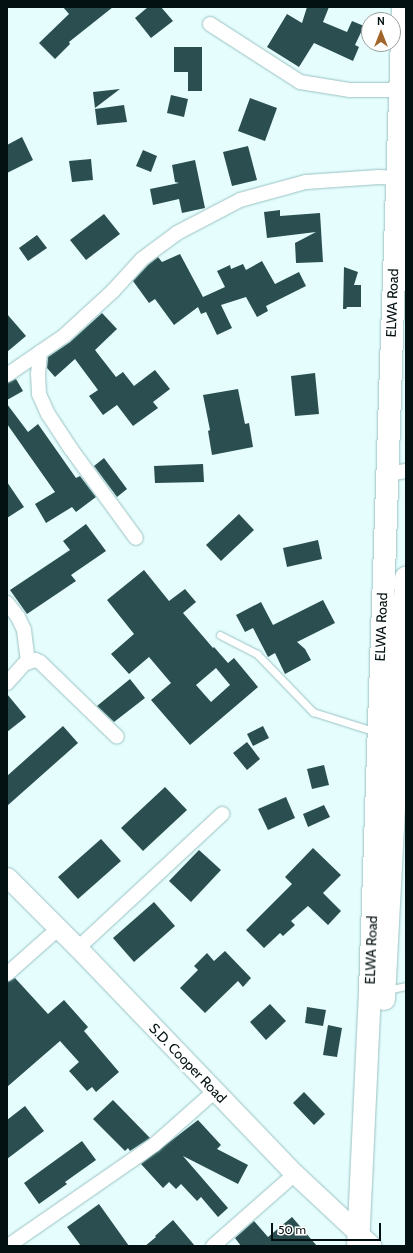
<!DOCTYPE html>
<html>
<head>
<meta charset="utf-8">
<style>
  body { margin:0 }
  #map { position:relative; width:413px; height:1253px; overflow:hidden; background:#e5fdfd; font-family:Cabin,sans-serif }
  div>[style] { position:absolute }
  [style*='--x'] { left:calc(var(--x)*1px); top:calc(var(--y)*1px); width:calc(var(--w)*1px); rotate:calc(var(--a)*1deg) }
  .building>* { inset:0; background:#2b4f50 }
  .roads { filter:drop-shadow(0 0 1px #9bc2c3) drop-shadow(0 0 1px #9bc2c3) }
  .lane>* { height:7px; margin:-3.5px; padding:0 3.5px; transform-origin:3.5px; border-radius:3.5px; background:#fff }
  .street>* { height:14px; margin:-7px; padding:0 7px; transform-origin:7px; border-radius:7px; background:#fff }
  .secondary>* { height:19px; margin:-9.5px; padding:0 9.5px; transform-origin:9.5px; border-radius:9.5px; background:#fff }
  .primary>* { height:22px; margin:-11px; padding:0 11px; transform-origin:11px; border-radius:11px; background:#fff }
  span { translate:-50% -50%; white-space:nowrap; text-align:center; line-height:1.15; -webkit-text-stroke:4px #fff; paint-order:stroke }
  .street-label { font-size:14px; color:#041112 }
  .frame { position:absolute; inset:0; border:8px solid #041112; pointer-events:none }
  .north { position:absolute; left:361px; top:12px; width:40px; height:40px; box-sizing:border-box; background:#fff; border:1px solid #9ba0a0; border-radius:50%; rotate:0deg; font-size:11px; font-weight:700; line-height:16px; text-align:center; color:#041112 }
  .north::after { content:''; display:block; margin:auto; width:14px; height:18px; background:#a26529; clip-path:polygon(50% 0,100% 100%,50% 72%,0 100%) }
  .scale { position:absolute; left:271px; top:1223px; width:110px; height:18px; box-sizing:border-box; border:2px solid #041112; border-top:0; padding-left:5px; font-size:12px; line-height:14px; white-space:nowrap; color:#041112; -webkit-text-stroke:3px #fff; paint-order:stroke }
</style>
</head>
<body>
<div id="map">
  <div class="building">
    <div style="clip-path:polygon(63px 7px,113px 7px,69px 42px,70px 44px,55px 59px,39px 43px,69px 14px)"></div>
    <div style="clip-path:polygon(148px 7px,161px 7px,173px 21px,151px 38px,135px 18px)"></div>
    <div style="clip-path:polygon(307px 7px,329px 7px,323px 22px,347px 32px,352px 21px,364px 26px,355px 45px,359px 47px,353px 61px,314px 43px,299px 67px,267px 47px,287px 14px,302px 23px)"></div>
    <div style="clip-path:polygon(174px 47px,202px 47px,202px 91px,188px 91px,188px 72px,174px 72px)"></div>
    <div style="clip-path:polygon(120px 89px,95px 108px,93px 92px)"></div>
    <div style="clip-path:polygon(171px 95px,188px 99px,184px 117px,167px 113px)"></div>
    <div style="clip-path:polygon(250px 98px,277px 108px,265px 141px,238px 131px)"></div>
    <div style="clip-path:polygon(124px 105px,127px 122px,97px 125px,95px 109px)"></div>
    <div style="clip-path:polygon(22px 137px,33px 160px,7px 173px,7px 145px)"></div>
    <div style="clip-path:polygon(248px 146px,257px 180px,232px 186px,223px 152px)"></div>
    <div style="clip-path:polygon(143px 150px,157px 156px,151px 172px,136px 166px)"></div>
    <div style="clip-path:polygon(91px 159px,93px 180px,72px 182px,69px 161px)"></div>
    <div style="clip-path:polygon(195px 160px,205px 208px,182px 213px,179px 199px,153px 205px,150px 189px,179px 183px,175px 182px,172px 165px)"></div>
    <div style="clip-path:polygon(280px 210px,280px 216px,320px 213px,323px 262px,296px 263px,295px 243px,316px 232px,267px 238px,264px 212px)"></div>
    <div style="clip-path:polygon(104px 214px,120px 234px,86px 260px,70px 240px)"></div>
    <div style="clip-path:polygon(37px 235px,47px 248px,28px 261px,19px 248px)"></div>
    <div style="clip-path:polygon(180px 254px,203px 297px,225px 287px,217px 271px,230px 265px,231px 269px,243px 264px,246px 270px,262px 261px,275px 284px,299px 272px,306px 286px,266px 306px,268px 311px,257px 317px,246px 297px,221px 305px,232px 328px,217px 335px,206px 312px,201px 314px,198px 307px,174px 325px,155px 299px,149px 303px,133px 281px,148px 265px,158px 257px,162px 262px)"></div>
    <div style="clip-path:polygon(344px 267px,358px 272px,354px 285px,361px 285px,361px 307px,347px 307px,346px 309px,343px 309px)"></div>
    <div style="clip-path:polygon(102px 313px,117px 329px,95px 350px,116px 377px,123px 372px,134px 386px,155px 370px,170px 389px,153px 402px,158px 408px,133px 426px,117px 405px,103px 415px,89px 396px,98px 390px,75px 359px,55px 377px,47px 368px,48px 357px,70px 342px)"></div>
    <div style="clip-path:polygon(7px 314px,26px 336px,7px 352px)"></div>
    <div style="clip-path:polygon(315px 373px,319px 414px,295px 416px,291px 376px)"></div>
    <div style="clip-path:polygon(16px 379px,23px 391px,7px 400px,7px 383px)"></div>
    <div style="clip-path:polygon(238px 389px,245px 424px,249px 423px,253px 447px,212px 455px,208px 431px,210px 430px,203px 395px)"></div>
    <div style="clip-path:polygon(7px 404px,28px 432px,38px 424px,76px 478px,80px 476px,96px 497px,76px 512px,72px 507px,46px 523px,35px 504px,55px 492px,7px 424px)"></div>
    <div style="clip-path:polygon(104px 458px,127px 489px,117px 497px,94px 466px)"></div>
    <div style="clip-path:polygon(203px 464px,204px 482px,155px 483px,154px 466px)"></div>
    <div style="clip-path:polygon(7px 482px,24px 507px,7px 518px)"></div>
    <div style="clip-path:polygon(239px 514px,254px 530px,221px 561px,206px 545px)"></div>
    <div style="clip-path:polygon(86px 524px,106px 551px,71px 575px,76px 581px,27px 614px,10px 590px,70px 550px,63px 541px)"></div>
    <div style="clip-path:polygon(318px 540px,322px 559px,287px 567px,283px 548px)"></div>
    <div style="clip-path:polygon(evenodd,144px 570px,169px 601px,185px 589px,196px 602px,183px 613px,213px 648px,214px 647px,228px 663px,234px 658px,258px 687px,190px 745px,151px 700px,171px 683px,149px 657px,129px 674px,111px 654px,134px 634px,107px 600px,144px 570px,216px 668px,230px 685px,211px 702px,196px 685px,216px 668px)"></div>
    <div style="clip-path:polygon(323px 600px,335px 623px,297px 642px,305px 649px,311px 660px,285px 674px,275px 653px,268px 657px,253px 628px,245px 632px,236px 615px,261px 602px,273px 625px)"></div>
    <div style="clip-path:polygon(130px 679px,145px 698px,114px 722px,97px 706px)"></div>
    <div style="clip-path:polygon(7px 694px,26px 717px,7px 732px)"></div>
    <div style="clip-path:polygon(63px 726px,78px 743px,7px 806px,7px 776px)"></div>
    <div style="clip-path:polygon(263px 726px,269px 738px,253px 746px,247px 734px)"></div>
    <div style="clip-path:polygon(247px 742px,260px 759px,247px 770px,233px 753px)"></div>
    <div style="clip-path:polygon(324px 765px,329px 785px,312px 789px,307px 769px)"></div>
    <div style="clip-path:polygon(165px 787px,187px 810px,143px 851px,121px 828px)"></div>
    <div style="clip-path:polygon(286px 797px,295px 818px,268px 830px,258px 809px)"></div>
    <div style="clip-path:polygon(324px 805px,330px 817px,308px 827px,303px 814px)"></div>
    <div style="clip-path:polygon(101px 839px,121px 861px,78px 899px,58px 877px)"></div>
    <div style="clip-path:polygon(313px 848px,341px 875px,323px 893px,341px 911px,328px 925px,308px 906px,291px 921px,295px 925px,283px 936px,280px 933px,264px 948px,246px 930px,292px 884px,285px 877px)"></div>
    <div style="clip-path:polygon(199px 850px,221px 870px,191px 902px,169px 881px)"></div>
    <div style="clip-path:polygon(154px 902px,175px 926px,134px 962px,113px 938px)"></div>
    <div style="clip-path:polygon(225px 951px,251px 978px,243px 987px,238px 981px,205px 1013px,180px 988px,198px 970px,194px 966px,207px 953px,214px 961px)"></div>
    <div style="clip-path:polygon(15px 978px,48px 1014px,64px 1000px,88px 1027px,84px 1031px,119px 1072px,96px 1092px,92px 1087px,87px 1091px,69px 1071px,79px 1062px,60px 1041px,7px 1087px,7px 982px)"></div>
    <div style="clip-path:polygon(270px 1004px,286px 1021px,266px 1040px,250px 1022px)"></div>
    <div style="clip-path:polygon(307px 1007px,326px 1010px,323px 1026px,305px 1023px)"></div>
    <div style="clip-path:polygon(328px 1025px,342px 1028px,337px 1057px,323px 1055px)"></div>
    <div style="clip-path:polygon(304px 1092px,325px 1114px,314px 1125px,293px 1103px)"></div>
    <div style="clip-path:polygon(113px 1100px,150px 1138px,130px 1151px,128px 1148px,125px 1151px,93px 1119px)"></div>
    <div style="clip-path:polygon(25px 1106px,44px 1131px,7px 1159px,7px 1120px)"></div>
    <div style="clip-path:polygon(198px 1120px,221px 1145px,217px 1149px,248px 1165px,238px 1184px,183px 1156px,228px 1208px,218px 1217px,201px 1197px,197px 1201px,181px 1184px,176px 1189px,169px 1182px,163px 1188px,141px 1164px)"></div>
    <div style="clip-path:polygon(82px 1141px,96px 1160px,65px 1182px,67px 1184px,39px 1204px,24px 1183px)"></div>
    <div style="clip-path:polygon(99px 1204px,129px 1246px,81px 1246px,67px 1227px)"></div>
    <div style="clip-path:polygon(292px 1217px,317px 1246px,241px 1246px,235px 1238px,254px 1221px,268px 1237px)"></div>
    <div style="clip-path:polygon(173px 1220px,195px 1246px,145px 1246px,156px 1237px,155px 1236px)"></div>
  </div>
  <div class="roads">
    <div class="lane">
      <div style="--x:220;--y:635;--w:42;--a:27.2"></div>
      <div style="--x:257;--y:654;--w:81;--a:46"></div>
      <div style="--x:313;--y:712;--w:66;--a:17.6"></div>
      <div style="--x:387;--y:990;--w:19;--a:-12"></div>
    </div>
    <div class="street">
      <div style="--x:210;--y:24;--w:107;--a:32.8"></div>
      <div style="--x:300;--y:82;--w:51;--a:9.1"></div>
      <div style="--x:350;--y:90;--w:50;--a:0"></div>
      <div style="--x:40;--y:352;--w:22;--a:95"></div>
      <div style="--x:38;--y:374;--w:20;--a:87"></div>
      <div style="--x:39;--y:394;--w:22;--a:66"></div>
      <div style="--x:48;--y:414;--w:42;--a:56.7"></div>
      <div style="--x:71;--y:449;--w:110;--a:53.9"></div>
      <div style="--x:7;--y:375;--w:69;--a:-34.4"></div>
      <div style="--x:64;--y:336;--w:67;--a:-42.6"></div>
      <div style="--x:113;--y:291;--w:43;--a:-47.8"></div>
      <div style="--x:142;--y:259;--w:44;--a:-36.6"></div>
      <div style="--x:177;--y:233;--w:71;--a:-27.6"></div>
      <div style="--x:240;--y:200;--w:68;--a:-15.3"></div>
      <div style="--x:306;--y:182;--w:73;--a:-3.9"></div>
      <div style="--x:379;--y:177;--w:18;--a:3"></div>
      <div style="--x:387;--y:474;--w:19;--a:-9"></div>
      <div style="--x:7;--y:603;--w:18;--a:52"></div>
      <div style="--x:18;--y:617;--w:14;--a:65"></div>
      <div style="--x:24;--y:630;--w:31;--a:83"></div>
      <div style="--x:7;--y:683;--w:25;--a:-48"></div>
      <div style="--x:24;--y:664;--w:12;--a:-20"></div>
      <div style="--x:35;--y:660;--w:5;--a:22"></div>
      <div style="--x:40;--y:662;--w:107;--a:44.2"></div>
      <div style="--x:78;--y:948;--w:197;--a:-42.9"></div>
      <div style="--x:7;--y:974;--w:69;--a:-41.5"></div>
      <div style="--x:8;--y:1246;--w:178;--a:-34.7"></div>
      <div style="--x:154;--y:1145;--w:81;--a:-41.5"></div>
      <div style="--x:213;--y:1246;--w:109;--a:-41.3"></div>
    </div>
    <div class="secondary">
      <div style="--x:7;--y:877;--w:100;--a:45"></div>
      <div style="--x:78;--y:948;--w:313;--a:46.2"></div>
      <div style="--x:295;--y:1174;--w:105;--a:43.1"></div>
    </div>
    <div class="primary">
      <div style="--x:384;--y:999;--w:422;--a:-87"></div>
      <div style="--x:358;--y:1246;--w:254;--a:-87.3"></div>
      <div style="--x:370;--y:992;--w:986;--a:-88.08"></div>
    </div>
  </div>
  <div class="street-label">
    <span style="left:392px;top:303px;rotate:-88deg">ELWA Road</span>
    <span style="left:381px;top:627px;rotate:-88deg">ELWA Road</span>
    <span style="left:371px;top:950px;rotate:-88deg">ELWA Road</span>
    <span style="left:188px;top:1063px;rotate:46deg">S.D. Cooper Road</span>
  </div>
  <div class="frame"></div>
  <div class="north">N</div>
  <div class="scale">50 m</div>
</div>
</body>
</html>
